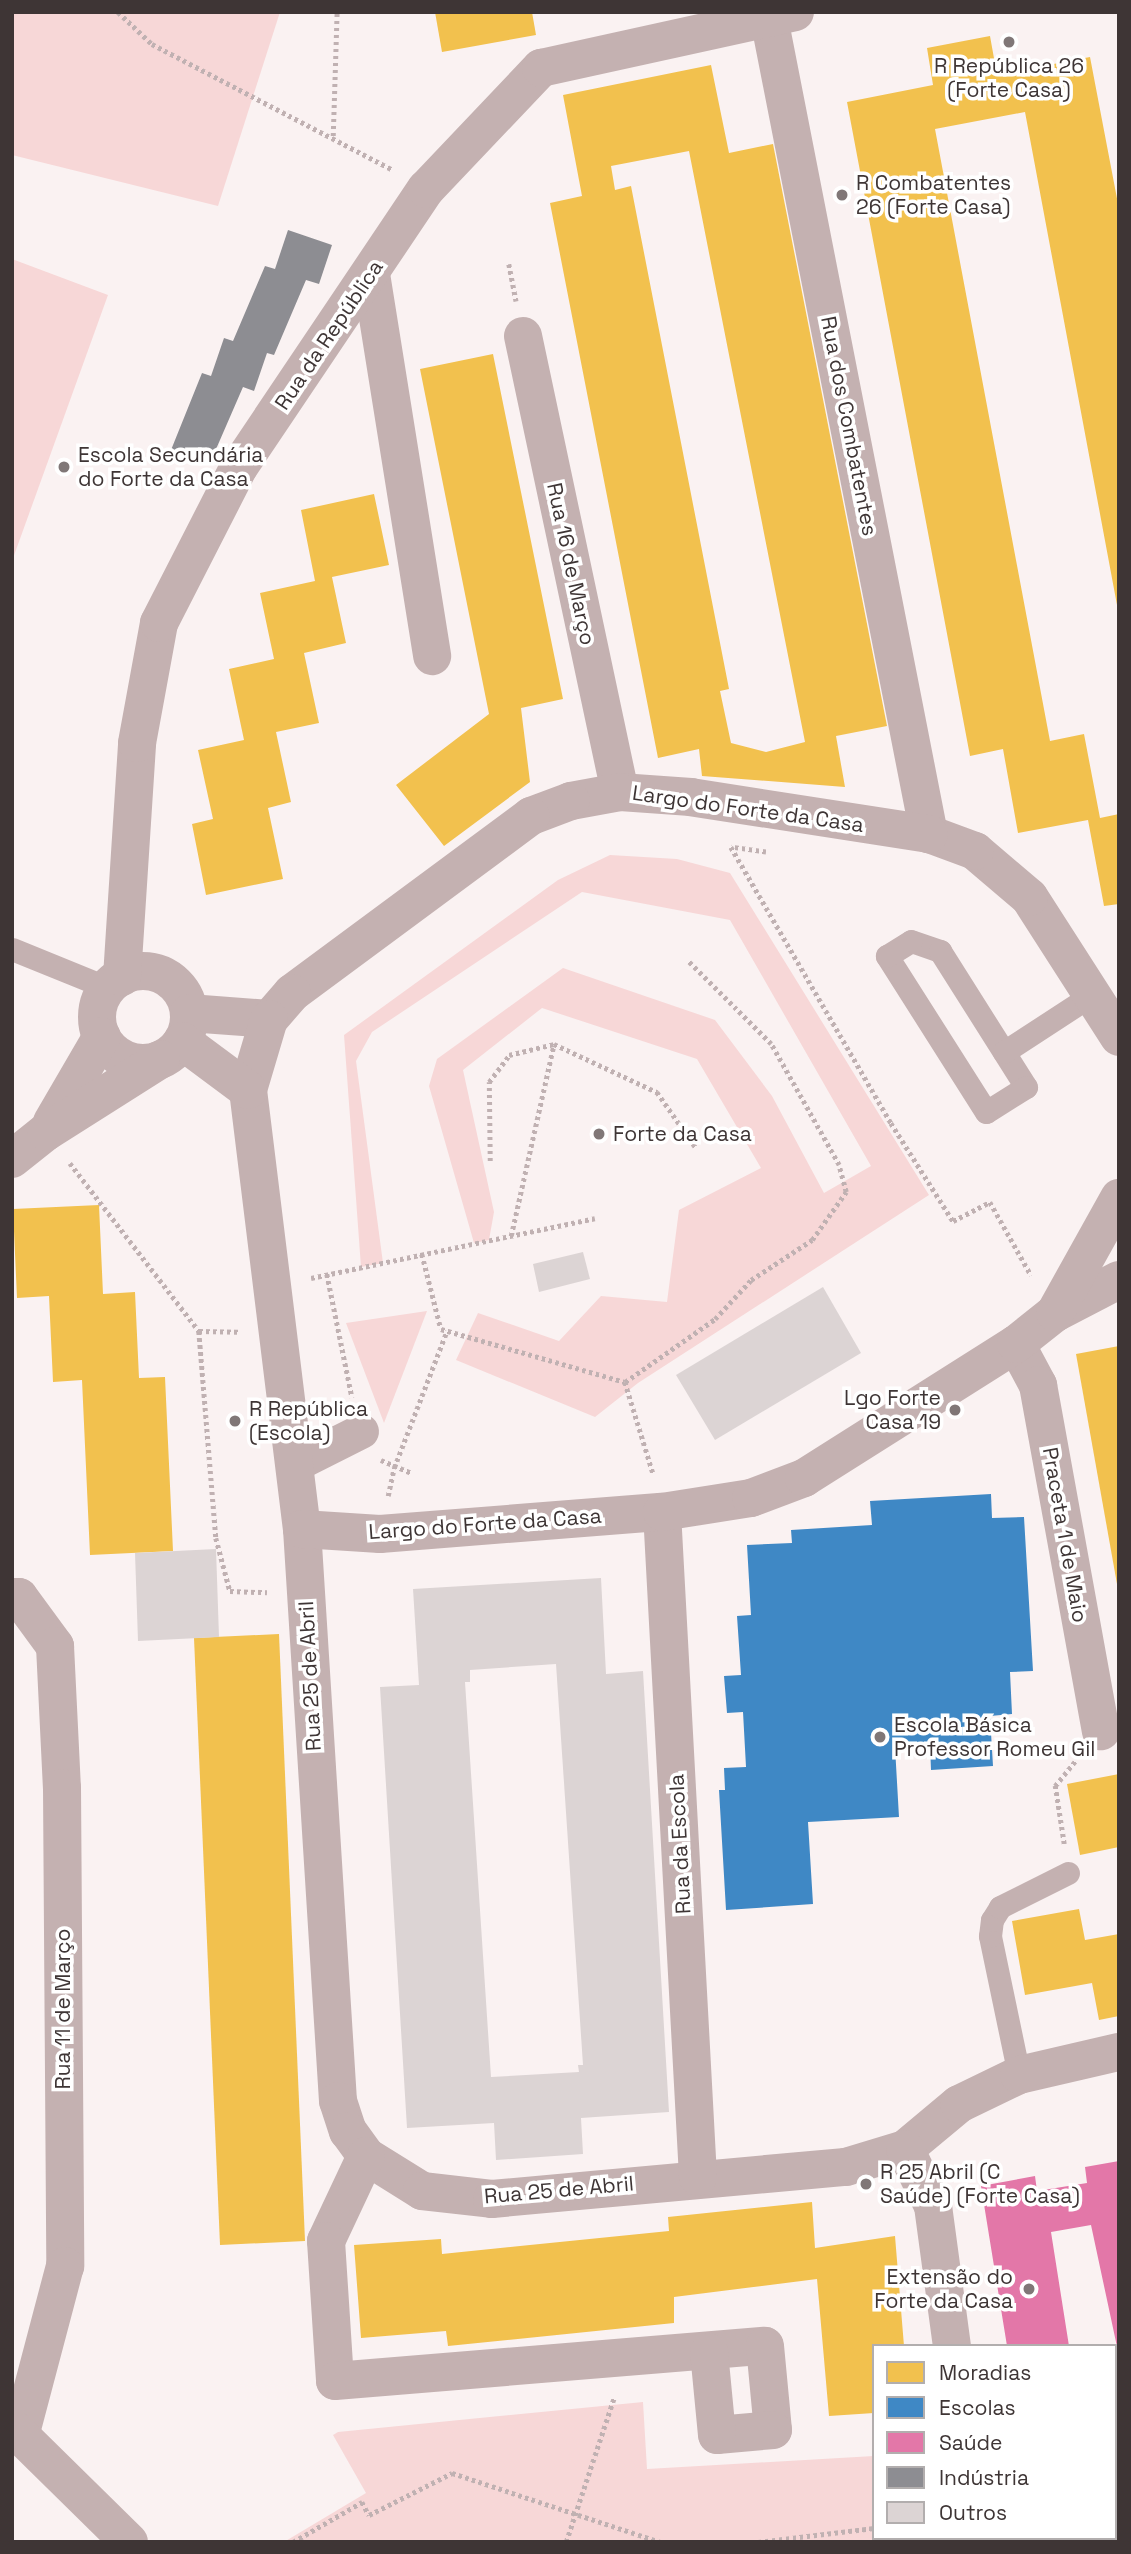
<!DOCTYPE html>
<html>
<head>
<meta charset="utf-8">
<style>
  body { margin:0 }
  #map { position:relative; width:1131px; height:2554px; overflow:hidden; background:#faf2f2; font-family:"Space Grotesk",sans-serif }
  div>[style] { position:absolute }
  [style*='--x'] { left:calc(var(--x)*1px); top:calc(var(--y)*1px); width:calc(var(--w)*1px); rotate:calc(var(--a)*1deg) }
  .green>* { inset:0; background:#f7d7d7 }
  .homes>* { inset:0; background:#f2c14e }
  .schools>* { inset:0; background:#3f88c5 }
  .health>* { inset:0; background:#e377a8 }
  .industry>* { inset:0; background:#8d8d92 }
  .building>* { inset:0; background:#dcd4d4 }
  .path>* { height:4.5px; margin-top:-2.25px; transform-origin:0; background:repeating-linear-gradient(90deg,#c0b1b2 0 3.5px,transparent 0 7px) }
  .service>* { height:23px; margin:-11.5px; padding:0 11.5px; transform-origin:11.5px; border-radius:11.5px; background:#c4b1b1 }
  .pedestrian>* { height:35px; margin:-17.5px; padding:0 17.5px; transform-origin:17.5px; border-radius:17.5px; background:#c4b1b1 }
  .minor>* { height:38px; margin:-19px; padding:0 19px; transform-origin:19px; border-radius:19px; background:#c4b1b1 }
  .minor>.ring { margin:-19px; padding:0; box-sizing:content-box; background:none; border:38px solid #c4b1b1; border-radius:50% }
  .dots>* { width:19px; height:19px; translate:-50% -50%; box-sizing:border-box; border:4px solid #fff; border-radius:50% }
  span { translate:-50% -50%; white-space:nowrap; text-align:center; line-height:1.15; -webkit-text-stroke:7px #fff; paint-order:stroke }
  .poi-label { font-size:21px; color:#3e3535 }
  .left { translate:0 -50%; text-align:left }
  .right { translate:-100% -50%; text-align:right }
  .street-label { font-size:21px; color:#3e3535 }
  .frame { position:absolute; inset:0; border:14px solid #3e3535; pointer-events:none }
  .legend { position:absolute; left:872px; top:2344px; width:245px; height:196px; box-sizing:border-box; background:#fff; border:2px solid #b2aeae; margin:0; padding:9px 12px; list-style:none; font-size:21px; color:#3e3535 }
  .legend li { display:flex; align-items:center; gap:14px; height:35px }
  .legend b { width:35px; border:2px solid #b2aeae }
</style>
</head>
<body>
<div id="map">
  <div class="green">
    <div style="clip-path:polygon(12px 12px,280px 12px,218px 206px,12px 155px)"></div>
    <div style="clip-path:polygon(12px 259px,108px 295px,12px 561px)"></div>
    <div style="clip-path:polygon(610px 855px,677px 859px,730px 873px,929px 1195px,638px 1383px,595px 1417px,456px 1360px,478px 1313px,559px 1341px,601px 1296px,667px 1302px,679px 1210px,761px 1168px,697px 1059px,542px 1008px,463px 1070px,494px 1212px,489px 1240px,474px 1243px,429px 1086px,437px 1059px,563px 968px,715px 1020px,772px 1096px,824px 1193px,871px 1166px,730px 920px,582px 892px,372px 1032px,356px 1061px,383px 1263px,361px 1267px,344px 1035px,558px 880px)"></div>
    <div style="clip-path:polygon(427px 1311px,384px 1423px,346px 1323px)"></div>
    <div style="clip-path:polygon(643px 2402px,647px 2469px,874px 2456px,874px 2538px,1115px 2538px,1119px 2402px,1119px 2542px,284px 2542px,366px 2493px,333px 2435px,338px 2432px)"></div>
  </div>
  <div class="homes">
    <div style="clip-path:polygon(435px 12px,532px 12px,536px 35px,442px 52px)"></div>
    <div style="clip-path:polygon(990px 36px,997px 75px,1090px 57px,1119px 209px,1117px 605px,1025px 112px,935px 129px,1050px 741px,1084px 734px,1100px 818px,1119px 814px,1119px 904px,1104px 906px,1088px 820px,1018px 833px,1003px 749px,970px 756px,847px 102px,933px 85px,927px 48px)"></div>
    <div style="clip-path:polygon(evenodd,711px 65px,729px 153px,773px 144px,887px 726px,836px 736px,845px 787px,702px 776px,699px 749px,658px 758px,550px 203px,582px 196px,563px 95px,711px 65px,689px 151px,805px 742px,766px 752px,731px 743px,720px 691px,729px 689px,631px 186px,615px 190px,611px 166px,689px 151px)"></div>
    <div style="clip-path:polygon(493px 354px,563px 699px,521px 708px,530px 782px,444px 846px,396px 785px,489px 714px,420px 369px)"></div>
    <div style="clip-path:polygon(374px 494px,389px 565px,332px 577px,346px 643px,304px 653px,319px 723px,276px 732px,291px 802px,268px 808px,283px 879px,206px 895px,192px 824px,213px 819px,198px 750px,244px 740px,229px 669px,274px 659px,260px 593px,315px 581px,301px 510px)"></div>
    <div style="clip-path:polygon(99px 1205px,103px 1294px,135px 1292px,139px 1378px,165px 1377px,173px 1551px,90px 1555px,82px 1380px,53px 1382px,49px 1296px,17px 1298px,13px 1209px)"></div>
    <div style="clip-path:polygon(1119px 1346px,1119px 1584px,1117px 1584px,1076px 1354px)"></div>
    <div style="clip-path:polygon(279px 1634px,305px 2241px,220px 2245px,194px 1638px)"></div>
    <div style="clip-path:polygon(1119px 1774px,1119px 1847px,1080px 1855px,1067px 1784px)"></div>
    <div style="clip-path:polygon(1079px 1909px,1085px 1940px,1119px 1934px,1119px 2016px,1099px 2020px,1092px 1983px,1025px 1995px,1012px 1921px)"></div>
    <div style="clip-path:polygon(812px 2202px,815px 2248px,895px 2236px,904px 2346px,874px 2346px,874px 2413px,829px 2416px,817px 2279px,674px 2297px,674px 2323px,448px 2346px,446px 2331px,361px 2338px,354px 2245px,441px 2239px,442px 2254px,520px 2246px,669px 2231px,668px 2217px)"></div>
  </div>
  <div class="schools">
    <div style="clip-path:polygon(991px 1494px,992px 1518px,1024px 1517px,1033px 1671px,1010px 1672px,1012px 1714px,990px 1716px,993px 1766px,931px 1770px,930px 1745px,895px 1747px,899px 1817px,808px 1822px,813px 1904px,726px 1910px,719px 1790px,725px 1790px,724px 1768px,746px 1767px,743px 1712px,727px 1713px,724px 1676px,741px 1675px,737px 1616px,751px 1615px,747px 1545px,792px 1543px,791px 1530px,872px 1525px,870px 1501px)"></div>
  </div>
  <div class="health">
    <div style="clip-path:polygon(1119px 2161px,1119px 2356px,1091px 2225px,1051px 2232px,1069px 2346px,1007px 2346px,981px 2186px,1035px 2176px,1037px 2191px,1087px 2183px,1085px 2167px)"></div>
  </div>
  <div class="industry">
    <div style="clip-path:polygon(288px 230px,332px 245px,319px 284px,306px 280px,274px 355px,267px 353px,254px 391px,243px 387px,210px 463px,171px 450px,202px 373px,211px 376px,224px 338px,233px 341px,265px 266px,275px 269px)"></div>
  </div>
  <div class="building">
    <div style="clip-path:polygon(583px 1252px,590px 1279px,539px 1292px,533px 1264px)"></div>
    <div style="clip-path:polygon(823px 1287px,861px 1353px,715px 1440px,676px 1375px)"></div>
    <div style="clip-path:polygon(216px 1549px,219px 1637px,138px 1641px,135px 1553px)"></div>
    <div style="clip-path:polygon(evenodd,601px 1578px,606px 1674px,643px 1671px,669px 2112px,581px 2118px,583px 2154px,496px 2160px,494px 2123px,407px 2128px,380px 1687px,419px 1685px,413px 1589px,601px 1578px,556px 1664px,583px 2065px,578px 2065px,579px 2072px,491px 2077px,465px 1682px,470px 1682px,470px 1670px,556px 1664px)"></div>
  </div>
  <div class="path">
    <div style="--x:118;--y:12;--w:47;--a:43.3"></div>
    <div style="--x:152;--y:44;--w:270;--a:27.6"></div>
    <div style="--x:333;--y:136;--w:124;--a:-88.2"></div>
    <div style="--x:509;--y:264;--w:38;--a:79"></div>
    <div style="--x:766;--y:852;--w:35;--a:-172"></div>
    <div style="--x:731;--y:847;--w:319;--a:59.9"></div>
    <div style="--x:891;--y:1123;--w:116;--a:57.7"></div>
    <div style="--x:953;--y:1221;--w:42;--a:-27.2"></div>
    <div style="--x:990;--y:1202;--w:84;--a:60.7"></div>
    <div style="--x:490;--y:1161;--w:79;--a:-90.7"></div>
    <div style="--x:489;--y:1082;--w:34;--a:-53"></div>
    <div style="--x:509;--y:1055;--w:46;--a:-13.7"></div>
    <div style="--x:70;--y:1163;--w:212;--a:52.5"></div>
    <div style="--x:199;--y:1331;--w:39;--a:1"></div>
    <div style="--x:511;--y:1236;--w:197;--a:-77.4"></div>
    <div style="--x:554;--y:1044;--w:114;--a:25"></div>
    <div style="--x:657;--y:1092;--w:68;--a:55.1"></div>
    <div style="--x:422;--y:1254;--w:77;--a:75.8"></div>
    <div style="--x:441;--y:1329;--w:191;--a:16.1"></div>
    <div style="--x:625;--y:1382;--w:95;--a:72.9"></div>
    <div style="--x:327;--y:1274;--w:126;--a:78.5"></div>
    <div style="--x:311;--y:1278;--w:290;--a:-11.9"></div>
    <div style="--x:199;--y:1331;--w:208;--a:85.3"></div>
    <div style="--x:216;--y:1538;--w:55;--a:75.2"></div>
    <div style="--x:230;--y:1591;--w:37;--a:2"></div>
    <div style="--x:625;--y:1382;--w:110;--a:-35"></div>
    <div style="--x:715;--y:1319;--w:53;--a:-47.3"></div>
    <div style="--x:751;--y:1280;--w:73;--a:-33.3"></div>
    <div style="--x:812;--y:1240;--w:59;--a:-54.7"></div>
    <div style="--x:846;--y:1192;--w:28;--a:-105"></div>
    <div style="--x:839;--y:1165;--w:139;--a:-119.3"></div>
    <div style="--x:771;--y:1044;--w:119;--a:-135"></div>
    <div style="--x:381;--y:1460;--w:33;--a:23"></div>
    <div style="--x:388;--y:1496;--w:29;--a:-78"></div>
    <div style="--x:394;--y:1468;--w:147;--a:-68.9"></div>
    <div style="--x:1064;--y:1844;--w:59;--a:-98.8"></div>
    <div style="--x:1055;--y:1786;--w:33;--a:-51"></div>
    <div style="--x:1115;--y:2449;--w:4;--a:-27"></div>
    <div style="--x:293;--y:2542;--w:80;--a:-30.1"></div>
    <div style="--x:362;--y:2502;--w:15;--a:62"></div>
    <div style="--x:369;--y:2515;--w:93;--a:-26.8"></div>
    <div style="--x:452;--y:2473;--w:220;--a:18.3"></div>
    <div style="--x:566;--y:2542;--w:152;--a:-71.6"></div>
    <div style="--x:758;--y:2542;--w:117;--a:-6.9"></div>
  </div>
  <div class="service">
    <div style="--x:911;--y:941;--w:31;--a:19"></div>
    <div style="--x:940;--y:951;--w:161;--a:57.7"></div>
    <div style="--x:1026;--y:1087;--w:47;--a:148"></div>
    <div style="--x:986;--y:1112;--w:185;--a:-122.4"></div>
    <div style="--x:887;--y:956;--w:28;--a:-32"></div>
    <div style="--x:12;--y:949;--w:104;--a:22.1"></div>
    <div style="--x:1004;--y:1052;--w:106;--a:-33.1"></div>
    <div style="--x:1019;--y:2075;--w:142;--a:-101.8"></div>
    <div style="--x:990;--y:1936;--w:16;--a:-83"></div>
    <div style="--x:992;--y:1920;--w:15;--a:-58"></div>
    <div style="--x:1000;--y:1907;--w:76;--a:-26.6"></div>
  </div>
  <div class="pedestrian">
    <div style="--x:293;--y:1465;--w:76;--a:-26.6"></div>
  </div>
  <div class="minor">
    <div style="--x:769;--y:18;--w:832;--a:78.91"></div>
    <div style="--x:371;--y:274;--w:387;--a:80.9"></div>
    <div style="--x:523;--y:336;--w:466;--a:78"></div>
    <div class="ring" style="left:97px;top:971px;width:54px;height:54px"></div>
    <div style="--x:122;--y:977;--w:234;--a:-86.3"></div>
    <div style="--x:137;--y:743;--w:122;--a:-79.6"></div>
    <div style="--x:159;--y:623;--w:175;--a:-62.9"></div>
    <div style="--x:239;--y:467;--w:335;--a:-56.1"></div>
    <div style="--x:426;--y:189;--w:167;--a:-46.5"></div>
    <div style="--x:541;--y:68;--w:260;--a:-12.4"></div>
    <div style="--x:189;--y:1013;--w:80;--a:4.3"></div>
    <div style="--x:1119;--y:1037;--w:166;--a:-122.7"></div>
    <div style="--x:1029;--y:897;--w:71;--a:-139.6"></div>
    <div style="--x:975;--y:851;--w:49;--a:-159.7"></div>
    <div style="--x:929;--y:834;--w:241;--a:-171.2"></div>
    <div style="--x:691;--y:797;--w:71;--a:-176"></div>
    <div style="--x:620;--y:792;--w:50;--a:169.6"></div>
    <div style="--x:571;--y:801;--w:43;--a:159.4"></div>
    <div style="--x:531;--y:816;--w:297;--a:143.5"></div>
    <div style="--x:292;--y:993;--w:35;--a:131"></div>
    <div style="--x:269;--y:1019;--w:74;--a:106.5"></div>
    <div style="--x:248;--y:1090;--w:442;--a:83"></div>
    <div style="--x:302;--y:1529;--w:573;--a:86.4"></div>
    <div style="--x:338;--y:2101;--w:32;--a:72"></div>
    <div style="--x:348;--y:2131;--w:31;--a:54"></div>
    <div style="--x:366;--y:2156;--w:66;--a:32"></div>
    <div style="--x:422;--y:2191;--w:70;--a:6.5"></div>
    <div style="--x:492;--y:2199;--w:355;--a:-5.2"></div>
    <div style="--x:846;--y:2167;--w:62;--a:-17"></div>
    <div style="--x:905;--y:2149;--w:70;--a:-39.8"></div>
    <div style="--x:959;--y:2104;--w:67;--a:-25.8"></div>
    <div style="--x:1019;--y:2075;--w:103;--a:-13"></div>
    <div style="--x:182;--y:1041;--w:82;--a:36.6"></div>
    <div style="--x:52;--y:1122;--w:99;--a:-59.8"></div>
    <div style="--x:12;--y:1159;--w:43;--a:-38.5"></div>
    <div style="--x:46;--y:1132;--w:136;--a:-32.4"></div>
    <div style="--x:1055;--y:1313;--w:72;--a:-27.3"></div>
    <div style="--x:1016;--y:1344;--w:47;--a:61.8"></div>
    <div style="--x:1038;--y:1385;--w:352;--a:79.7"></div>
    <div style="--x:662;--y:1512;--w:666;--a:86.9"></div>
    <div style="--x:302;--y:1529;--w:78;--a:3.7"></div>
    <div style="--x:380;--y:1534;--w:283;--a:-4.5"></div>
    <div style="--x:662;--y:1512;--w:90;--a:-8.9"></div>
    <div style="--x:751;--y:1498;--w:57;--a:-20.7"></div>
    <div style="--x:804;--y:1478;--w:251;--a:-32.3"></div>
    <div style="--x:1016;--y:1344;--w:50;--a:-38.5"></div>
    <div style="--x:1055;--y:1313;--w:132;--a:-60.9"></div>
    <div style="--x:12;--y:1597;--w:7;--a:0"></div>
    <div style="--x:19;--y:1597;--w:61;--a:53.7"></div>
    <div style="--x:55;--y:1646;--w:142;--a:87.2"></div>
    <div style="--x:62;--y:1788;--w:478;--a:89.6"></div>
    <div style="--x:65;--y:2266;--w:173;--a:104.8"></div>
    <div style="--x:905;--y:2149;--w:64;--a:63.8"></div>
    <div style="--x:933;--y:2206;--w:141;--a:82.3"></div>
    <div style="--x:366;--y:2156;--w:94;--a:115.2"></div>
    <div style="--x:326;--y:2241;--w:140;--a:86.3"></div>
    <div style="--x:335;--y:2381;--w:431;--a:-4.7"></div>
    <div style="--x:765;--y:2346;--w:84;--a:84.6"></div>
    <div style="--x:773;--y:2430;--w:56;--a:174.9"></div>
    <div style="--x:717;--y:2435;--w:83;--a:-95.5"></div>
    <div style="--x:12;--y:2427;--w:164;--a:44.5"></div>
  </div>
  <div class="dots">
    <div style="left:1009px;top:42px;background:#807777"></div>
    <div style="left:842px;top:195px;background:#807777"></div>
    <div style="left:64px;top:467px;background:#807777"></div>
    <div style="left:599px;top:1134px;background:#807777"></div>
    <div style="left:955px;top:1410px;background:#807777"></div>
    <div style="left:235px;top:1421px;background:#807777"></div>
    <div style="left:880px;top:1737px;background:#807777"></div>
    <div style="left:866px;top:2184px;background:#807777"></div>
    <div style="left:1029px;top:2289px;background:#807777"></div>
  </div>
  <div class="poi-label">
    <span style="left:1009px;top:78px">R República 26<br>(Forte Casa)</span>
    <span class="left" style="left:856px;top:195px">R Combatentes<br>26 (Forte Casa)</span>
    <span class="left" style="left:78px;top:467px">Escola Secundária<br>do Forte da Casa</span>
    <span class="left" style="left:613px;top:1134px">Forte da Casa</span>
    <span class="right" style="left:941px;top:1410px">Lgo Forte<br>Casa 19</span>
    <span class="left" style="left:249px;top:1421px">R República<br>(Escola)</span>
    <span class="left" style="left:894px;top:1737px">Escola Básica<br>Professor Romeu Gil</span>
    <span class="left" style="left:880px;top:2184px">R 25 Abril (C<br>Saúde) (Forte Casa)</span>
    <span class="right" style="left:1013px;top:2289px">Extensão do<br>Forte da Casa</span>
  </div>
  <div class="street-label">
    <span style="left:329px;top:335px;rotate:-56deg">Rua da República</span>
    <span style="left:849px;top:426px;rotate:79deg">Rua dos Combatentes</span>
    <span style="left:571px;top:564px;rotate:78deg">Rua 16 de Março</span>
    <span style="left:748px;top:809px;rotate:8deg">Largo do Forte da Casa</span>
    <span style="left:485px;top:1524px;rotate:-4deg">Largo do Forte da Casa</span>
    <span style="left:1065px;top:1535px;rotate:80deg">Praceta 1 de Maio</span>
    <span style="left:310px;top:1676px;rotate:-93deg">Rua 25 de Abril</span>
    <span style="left:680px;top:1844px;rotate:-93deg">Rua da Escola</span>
    <span style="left:63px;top:2009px;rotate:-90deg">Rua 11 de Março</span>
    <span style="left:559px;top:2190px;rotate:-5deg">Rua 25 de Abril</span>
  </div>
  <div class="frame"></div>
  <ul class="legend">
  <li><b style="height:19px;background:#f2c14e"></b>Moradias</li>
  <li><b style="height:19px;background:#3f88c5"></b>Escolas</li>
  <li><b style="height:19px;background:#e377a8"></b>Saúde</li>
  <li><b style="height:19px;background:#8d8d92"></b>Indústria</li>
  <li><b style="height:19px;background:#dcd4d4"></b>Outros</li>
  </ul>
</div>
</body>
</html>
